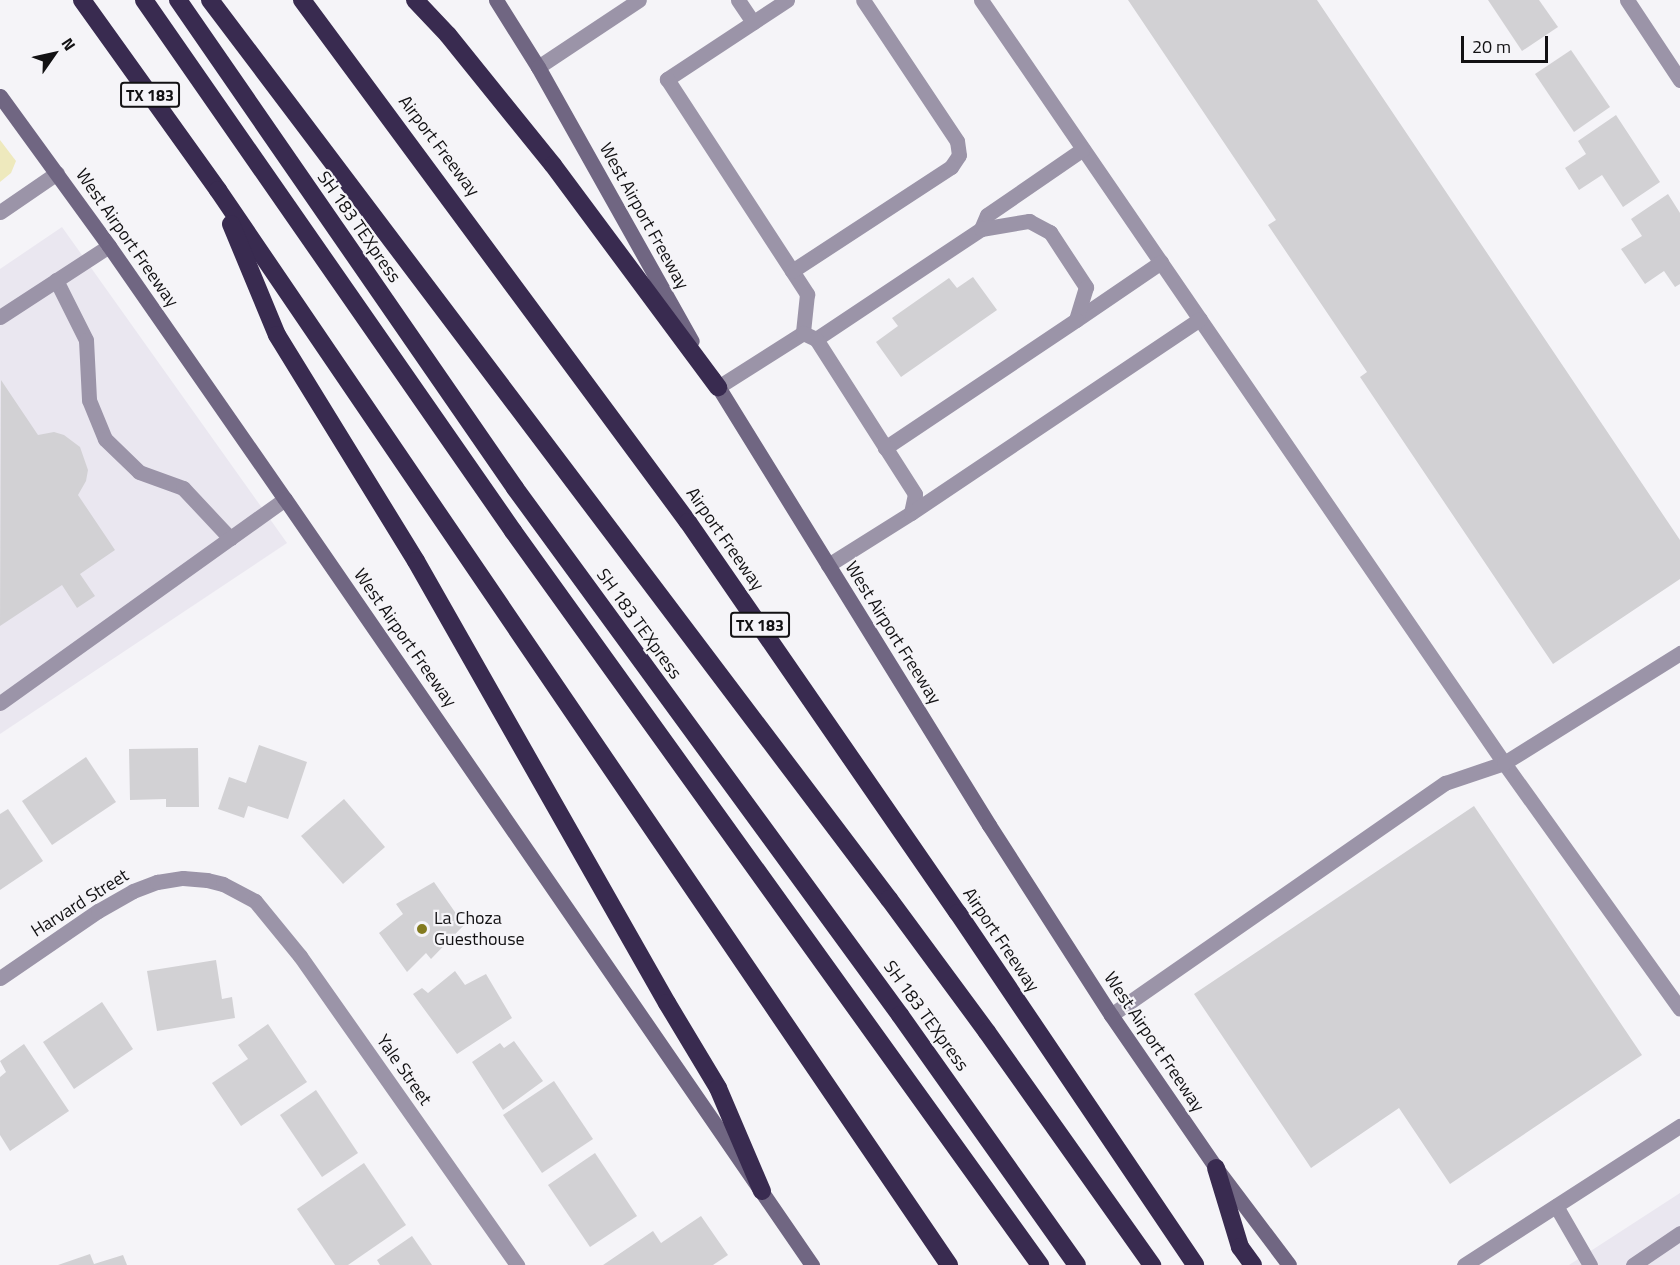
<!DOCTYPE html>
<html>
<head>
<meta charset="utf-8">
<style>
  body { margin:0 }
  #map { position:relative; width:1680px; height:1265px; overflow:hidden; background:#f5f4f8; font-family:"Titillium Web",sans-serif }
  div>[style] { position:absolute }
  [style*='--x'] { left:calc(var(--x)*1px); top:calc(var(--y)*1px); width:calc(var(--w)*1px); rotate:calc(var(--a)*1deg) }
  .built>* { inset:0; background:#eae7f0 }
  .green>* { inset:0; background:#eee9bd }
  .building>* { inset:0; background:#d2d1d4 }
  .lane>* { height:15px; margin:-7.5px; padding:0 7.5px; transform-origin:7.5px; border-radius:7.5px; background:#9b94a8 }
  .street>* { height:15px; margin:-7.5px; padding:0 7.5px; transform-origin:7.5px; border-radius:7.5px; background:#9b94a8 }
  .secondary>* { height:15px; margin:-7.5px; padding:0 7.5px; transform-origin:7.5px; border-radius:7.5px; background:#706682 }
  .highway>* { height:18px; margin:-9px; padding:0 9px; transform-origin:9px; border-radius:9px; background:#392b50 }
  .dots>* { width:16px; height:16px; translate:-50% -50%; box-sizing:border-box; border:3px solid #f5f4f8; border-radius:50% }
  span { translate:-50% -50%; white-space:nowrap; text-align:center; line-height:1.15; -webkit-text-stroke:4.5px #f5f4f8; paint-order:stroke }
  .shield-label span { padding:2px 4px; background:#f5f4f8; border:2px solid; border-radius:4px; -webkit-text-stroke-width:0 }
  .shield-label { font-size:16px; color:#121113; font-weight:700 }
  .street-label { font-size:18px; color:#121113 }
  .poi-label { font-size:18px; color:#121113 }
  .left { translate:0 -50%; text-align:left }
  .north { position:absolute; left:24px; top:24px; width:60px; height:60px; -webkit-text-stroke:4px #f5f4f8; paint-order:stroke; rotate:56deg; font-size:16px; font-weight:700; line-height:24px; text-align:center; color:#121113 }
  .north::after { content:''; display:block; margin:auto; width:21px; height:27px; background:#121113; clip-path:polygon(50% 0,100% 100%,50% 72%,0 100%) }
  .scale { position:absolute; left:1461px; top:36px; width:87px; height:27px; box-sizing:border-box; border:3px solid #121113; border-top:0; padding-left:8px; font-size:18px; line-height:21px; white-space:nowrap; color:#121113; -webkit-text-stroke:4px #f5f4f8; paint-order:stroke }
</style>
</head>
<body>
<div id="map">
  <div class="built">
    <div style="clip-path:polygon(62px 227px,287px 543px,0 734px,0 269px)"></div>
    <div style="clip-path:polygon(1680px 1193px,1680px 1265px,1569px 1265px)"></div>
  </div>
  <div class="green">
    <div style="clip-path:polygon(0 140px,16px 161px,11px 173px,0 182px)"></div>
  </div>
  <div class="building">
    <div style="clip-path:polygon(1128px 0,1317px 0,1680px 540px,1680px 579px,1553px 664px,1360px 377px,1367px 372px,1268px 225px,1276px 220px)"></div>
    <div style="clip-path:polygon(1488px 0,1539px 0,1558px 27px,1522px 51px)"></div>
    <div style="clip-path:polygon(1571px 50px,1610px 107px,1574px 132px,1535px 74px)"></div>
    <div style="clip-path:polygon(1616px 115px,1660px 182px,1623px 207px,1602px 175px,1579px 190px,1565px 168px,1586px 154px,1578px 141px)"></div>
    <div style="clip-path:polygon(1668px 194px,1680px 213px,1680px 284px,1675px 287px,1664px 271px,1645px 284px,1621px 249px,1642px 236px,1631px 219px)"></div>
    <div style="clip-path:polygon(973px 277px,997px 310px,901px 377px,876px 342px,898px 326px,892px 318px,949px 278px,957px 288px)"></div>
    <div style="clip-path:polygon(1px 380px,38px 435px,54px 432px,64px 435px,80px 447px,88px 470px,86px 481px,78px 495px,115px 550px,80px 574px,95px 596px,77px 608px,62px 585px,0 626px)"></div>
    <div style="clip-path:polygon(259px 745px,307px 762px,288px 819px,248px 806px,244px 818px,218px 809px,229px 777px,246px 783px)"></div>
    <div style="clip-path:polygon(198px 748px,199px 807px,166px 807px,166px 799px,130px 800px,129px 749px)"></div>
    <div style="clip-path:polygon(86px 757px,116px 802px,52px 845px,22px 801px)"></div>
    <div style="clip-path:polygon(344px 799px,385px 847px,343px 884px,301px 836px)"></div>
    <div style="clip-path:polygon(1474px 806px,1642px 1055px,1450px 1184px,1399px 1108px,1311px 1168px,1194px 994px)"></div>
    <div style="clip-path:polygon(8px 809px,43px 861px,0 890px,0 814px)"></div>
    <div style="clip-path:polygon(434px 882px,464px 925px,431px 959px,426px 953px,407px 972px,379px 933px,403px 914px,396px 904px)"></div>
    <div style="clip-path:polygon(216px 960px,222px 999px,232px 997px,235px 1018px,157px 1031px,147px 971px)"></div>
    <div style="clip-path:polygon(455px 971px,465px 985px,486px 974px,512px 1018px,457px 1054px,413px 994px,422px 988px,428px 993px)"></div>
    <div style="clip-path:polygon(102px 1002px,133px 1049px,74px 1089px,43px 1042px)"></div>
    <div style="clip-path:polygon(268px 1024px,307px 1082px,241px 1126px,212px 1083px,248px 1059px,238px 1045px)"></div>
    <div style="clip-path:polygon(514px 1041px,543px 1081px,503px 1110px,472px 1062px,500px 1043px,504px 1048px)"></div>
    <div style="clip-path:polygon(24px 1044px,69px 1111px,10px 1151px,0 1135px,0 1077px,6px 1072px,0 1061px)"></div>
    <div style="clip-path:polygon(554px 1081px,593px 1139px,542px 1173px,503px 1115px)"></div>
    <div style="clip-path:polygon(316px 1090px,358px 1153px,322px 1177px,280px 1115px)"></div>
    <div style="clip-path:polygon(595px 1153px,637px 1216px,590px 1247px,548px 1185px)"></div>
    <div style="clip-path:polygon(364px 1163px,406px 1225px,348px 1265px,335px 1265px,297px 1209px)"></div>
    <div style="clip-path:polygon(701px 1216px,728px 1255px,713px 1265px,603px 1265px,653px 1231px,661px 1243px)"></div>
    <div style="clip-path:polygon(412px 1236px,432px 1265px,380px 1265px,377px 1260px)"></div>
    <div style="clip-path:polygon(90px 1254px,94px 1264px,123px 1255px,127px 1265px,58px 1265px)"></div>
  </div>
  <div class="lane">
    <div style="--x:738;--y:0;--w:27;--a:56"></div>
    <div style="--x:787;--y:0;--w:144;--a:146.6"></div>
    <div style="--x:667;--y:79;--w:257;--a:56.9"></div>
    <div style="--x:807;--y:294;--w:39;--a:96"></div>
    <div style="--x:981;--y:0;--w:925;--a:55.57"></div>
    <div style="--x:1504;--y:763;--w:302;--a:54.4"></div>
    <div style="--x:0;--y:212;--w:69;--a:-34.4"></div>
    <div style="--x:981;--y:229;--w:15;--a:-67"></div>
    <div style="--x:987;--y:215;--w:116;--a:-34.5"></div>
    <div style="--x:792;--y:271;--w:190;--a:-33.2"></div>
    <div style="--x:951;--y:167;--w:14;--a:-56"></div>
    <div style="--x:959;--y:155;--w:14;--a:-98"></div>
    <div style="--x:957;--y:141;--w:169;--a:-123.7"></div>
    <div style="--x:56;--y:280;--w:67;--a:63.4"></div>
    <div style="--x:86;--y:340;--w:60;--a:87.1"></div>
    <div style="--x:89;--y:400;--w:42;--a:67.7"></div>
    <div style="--x:105;--y:439;--w:47;--a:44.1"></div>
    <div style="--x:139;--y:472;--w:47;--a:20"></div>
    <div style="--x:183;--y:488;--w:69;--a:46.8"></div>
    <div style="--x:0;--y:317;--w:130;--a:-33.1"></div>
    <div style="--x:1076;--y:320;--w:103;--a:-34.3"></div>
    <div style="--x:816;--y:339;--w:198;--a:-33.7"></div>
    <div style="--x:981;--y:229;--w:49;--a:-9.5"></div>
    <div style="--x:1029;--y:221;--w:24;--a:28"></div>
    <div style="--x:1050;--y:232;--w:66;--a:56.8"></div>
    <div style="--x:1086;--y:287;--w:34;--a:107"></div>
    <div style="--x:1076;--y:320;--w:230;--a:146.2"></div>
    <div style="--x:718;--y:387;--w:101;--a:-32.4"></div>
    <div style="--x:803;--y:333;--w:14;--a:25"></div>
    <div style="--x:816;--y:339;--w:184;--a:57.4"></div>
    <div style="--x:915;--y:494;--w:19;--a:102"></div>
    <div style="--x:911;--y:513;--w:98;--a:147.9"></div>
    <div style="--x:911;--y:513;--w:348;--a:-33.9"></div>
    <div style="--x:0;--y:703;--w:350;--a:-35.6"></div>
    <div style="--x:1111;--y:1015;--w:407;--a:-34.8"></div>
    <div style="--x:1445;--y:783;--w:62;--a:-18.7"></div>
    <div style="--x:1504;--y:763;--w:208;--a:-32"></div>
    <div style="--x:1556;--y:1206;--w:68;--a:60"></div>
    <div style="--x:1464;--y:1265;--w:257;--a:-32.8"></div>
    <div style="--x:1633;--y:1265;--w:57;--a:-34.2"></div>
  </div>
  <div class="street">
    <div style="--x:1627;--y:0;--w:96;--a:56.5"></div>
    <div style="--x:538;--y:67;--w:121;--a:-33.6"></div>
    <div style="--x:0;--y:978;--w:119;--a:-34.4"></div>
    <div style="--x:98;--y:911;--w:40;--a:-29.7"></div>
    <div style="--x:133;--y:891;--w:26;--a:-21"></div>
    <div style="--x:157;--y:882;--w:26;--a:-9"></div>
    <div style="--x:183;--y:878;--w:24;--a:5"></div>
    <div style="--x:207;--y:880;--w:16;--a:14"></div>
    <div style="--x:223;--y:884;--w:36;--a:28"></div>
    <div style="--x:255;--y:901;--w:71;--a:50.7"></div>
    <div style="--x:300;--y:956;--w:378;--a:54.9"></div>
  </div>
  <div class="secondary">
    <div style="--x:496;--y:0;--w:79;--a:57.9"></div>
    <div style="--x:538;--y:67;--w:314;--a:60.7"></div>
    <div style="--x:0;--y:96;--w:185;--a:54"></div>
    <div style="--x:109;--y:246;--w:308;--a:55.2"></div>
    <div style="--x:285;--y:499;--w:930;--a:55.47"></div>
    <div style="--x:712;--y:377;--w:527;--a:58.27"></div>
    <div style="--x:989;--y:825;--w:226;--a:57.3"></div>
    <div style="--x:1111;--y:1015;--w:186;--a:55.5"></div>
    <div style="--x:1216;--y:1168;--w:121;--a:53"></div>
  </div>
  <div class="highway">
    <div style="--x:82;--y:0;--w:234;--a:54.4"></div>
    <div style="--x:218;--y:190;--w:1300;--a:55.78"></div>
    <div style="--x:144;--y:0;--w:647;--a:55.2"></div>
    <div style="--x:513;--y:531;--w:904;--a:54.32"></div>
    <div style="--x:178;--y:0;--w:593;--a:55.37"></div>
    <div style="--x:515;--y:488;--w:653;--a:53.85"></div>
    <div style="--x:900;--y:1015;--w:306;--a:54.7"></div>
    <div style="--x:210;--y:0;--w:1127;--a:52.94"></div>
    <div style="--x:889;--y:899;--w:165;--a:53.6"></div>
    <div style="--x:987;--y:1032;--w:286;--a:54.7"></div>
    <div style="--x:302;--y:0;--w:649;--a:53.52"></div>
    <div style="--x:688;--y:522;--w:475;--a:55.4"></div>
    <div style="--x:958;--y:913;--w:424;--a:56"></div>
    <div style="--x:415;--y:0;--w:48;--a:46.7"></div>
    <div style="--x:448;--y:35;--w:167;--a:51.1"></div>
    <div style="--x:553;--y:165;--w:277;--a:53.4"></div>
    <div style="--x:231;--y:224;--w:120;--a:67.5"></div>
    <div style="--x:277;--y:335;--w:265;--a:58.4"></div>
    <div style="--x:416;--y:561;--w:508;--a:60.41"></div>
    <div style="--x:667;--y:1003;--w:99;--a:59"></div>
    <div style="--x:718;--y:1088;--w:112;--a:66.9"></div>
    <div style="--x:1216;--y:1168;--w:83;--a:73.1"></div>
    <div style="--x:1240;--y:1247;--w:22;--a:54"></div>
  </div>
  <div class="dots">
    <div style="left:422px;top:929px;background:#837a1f"></div>
  </div>
  <div class="shield-label">
    <span style="left:150px;top:95px">TX 183</span>
    <span style="left:760px;top:625px">TX 183</span>
  </div>
  <div class="street-label">
    <span style="left:439px;top:146px;rotate:53deg">Airport Freeway</span>
    <span style="left:644px;top:216px;rotate:61deg">West Airport Freeway</span>
    <span style="left:359px;top:227px;rotate:55deg">SH 183 TEXpress</span>
    <span style="left:127px;top:238px;rotate:55deg">West Airport Freeway</span>
    <span style="left:725px;top:539px;rotate:55deg">Airport Freeway</span>
    <span style="left:639px;top:624px;rotate:54deg">SH 183 TEXpress</span>
    <span style="left:893px;top:633px;rotate:58deg">West Airport Freeway</span>
    <span style="left:405px;top:638px;rotate:55deg">West Airport Freeway</span>
    <span style="left:80px;top:903px;rotate:-32deg">Harvard Street</span>
    <span style="left:1001px;top:940px;rotate:56deg">Airport Freeway</span>
    <span style="left:926px;top:1016px;rotate:54deg">SH 183 TEXpress</span>
    <span style="left:1154px;top:1042px;rotate:56deg">West Airport Freeway</span>
    <span style="left:404px;top:1070px;rotate:55deg">Yale Street</span>
  </div>
  <div class="poi-label">
    <span class="left" style="left:434px;top:929px">La Choza<br>Guesthouse</span>
  </div>
  <div class="north">N</div>
  <div class="scale">20 m</div>
</div>
</body>
</html>
